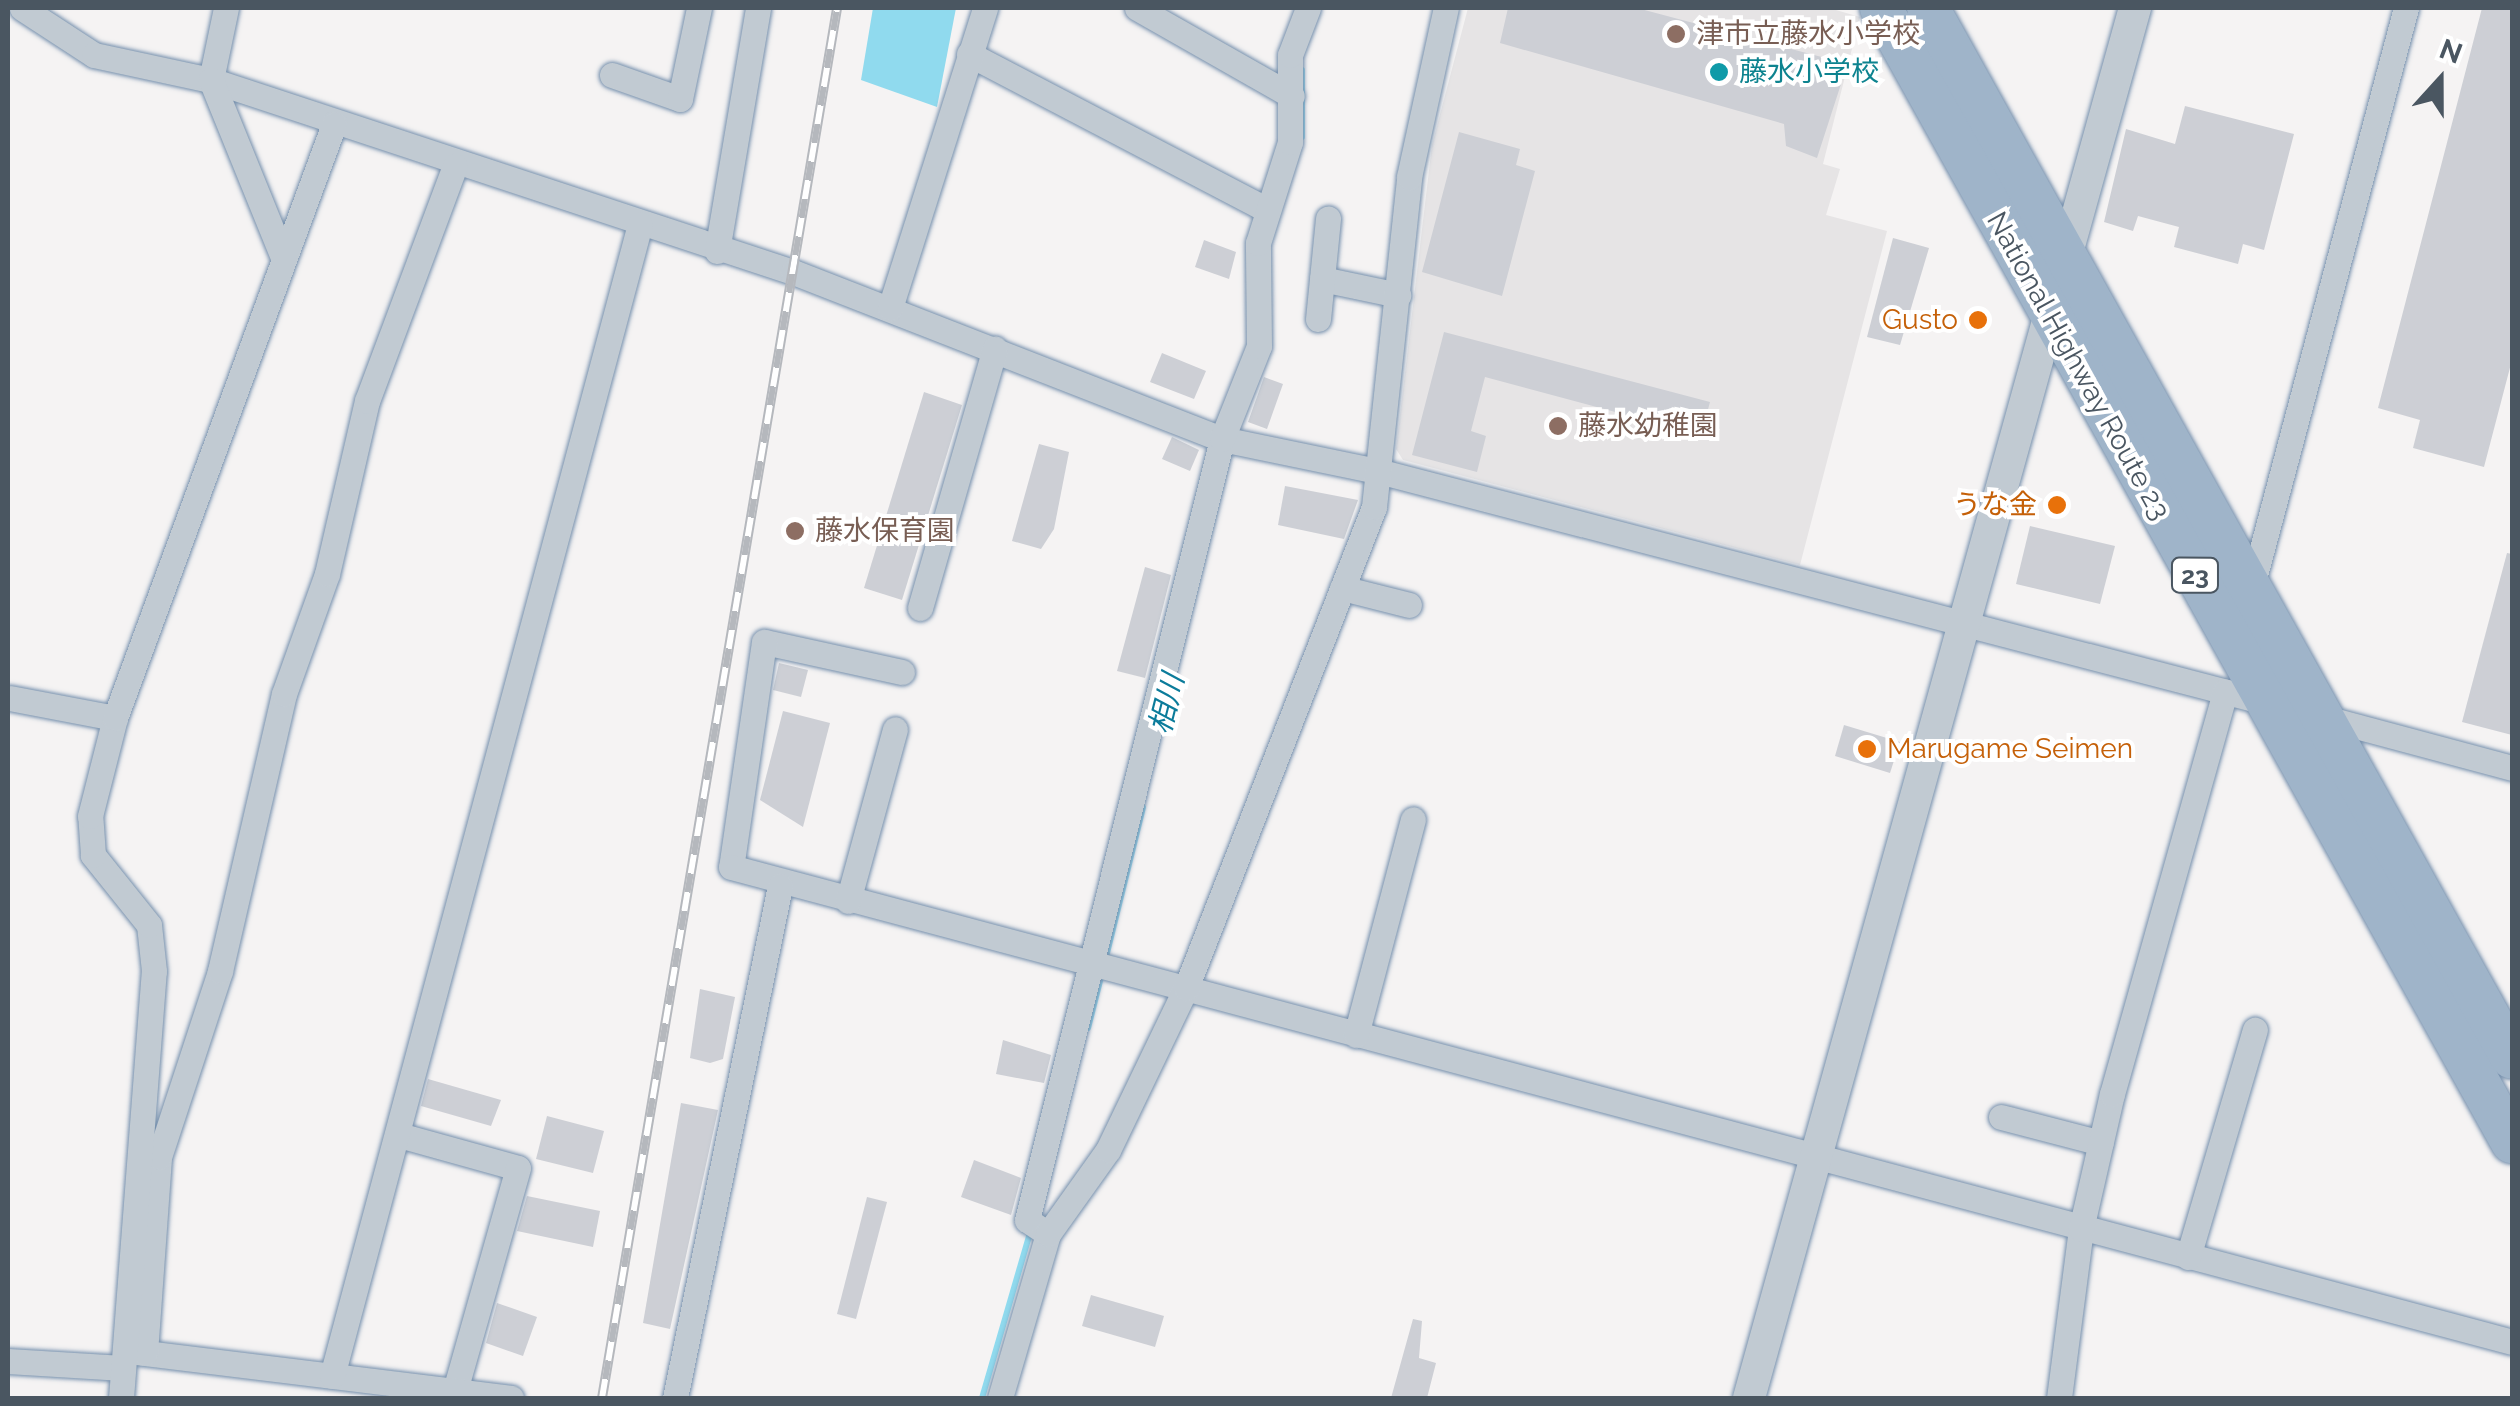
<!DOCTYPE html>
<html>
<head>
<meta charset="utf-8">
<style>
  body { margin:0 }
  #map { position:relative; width:2520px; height:1406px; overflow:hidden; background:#f5f3f3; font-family:Raleway,"Noto Sans JP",sans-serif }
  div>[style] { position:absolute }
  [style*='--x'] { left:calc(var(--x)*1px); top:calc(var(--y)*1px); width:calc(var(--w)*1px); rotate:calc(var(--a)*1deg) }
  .education>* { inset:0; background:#e6e4e5 }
  .water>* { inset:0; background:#90daee }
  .stream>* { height:6px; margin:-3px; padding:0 3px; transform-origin:3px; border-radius:3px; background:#90daee }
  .building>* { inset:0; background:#cdcfd5 }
  .roads { filter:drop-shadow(0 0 2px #7690ad) drop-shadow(0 0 2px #7690ad) }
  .minor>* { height:25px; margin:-12.5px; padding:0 12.5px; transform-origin:12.5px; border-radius:12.5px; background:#c1cad2 }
  .tertiary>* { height:32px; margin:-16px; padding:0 16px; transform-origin:16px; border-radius:16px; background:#c1cad2 }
  .trunk>* { height:42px; margin:-21px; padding:0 21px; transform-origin:21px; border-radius:21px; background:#9fb4c9 }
  .rail>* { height:10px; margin-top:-5px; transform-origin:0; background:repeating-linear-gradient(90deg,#fff 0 19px,#b5b8bd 0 38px); box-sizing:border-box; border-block:2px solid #b5b8bd }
  .dots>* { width:28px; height:28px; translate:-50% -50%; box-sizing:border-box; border:5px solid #fff; border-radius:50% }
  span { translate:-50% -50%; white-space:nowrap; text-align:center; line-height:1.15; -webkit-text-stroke:8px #fff; paint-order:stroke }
  .shield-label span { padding:2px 8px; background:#fff; border:2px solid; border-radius:8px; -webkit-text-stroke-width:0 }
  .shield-label { font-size:25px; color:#4a5661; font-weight:700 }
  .education-label { font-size:28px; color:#785e54 }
  .left { translate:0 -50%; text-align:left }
  .culture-label { font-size:28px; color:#0d838f }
  .food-label { font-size:28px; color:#c56008 }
  .right { translate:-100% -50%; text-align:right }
  .street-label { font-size:28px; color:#4a5661 }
  .water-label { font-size:30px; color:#0c7c9b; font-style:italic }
  .frame { position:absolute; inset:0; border:10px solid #4a5661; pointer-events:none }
  .north { position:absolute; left:2390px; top:30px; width:100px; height:100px; -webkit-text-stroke:8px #fff; paint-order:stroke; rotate:21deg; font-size:28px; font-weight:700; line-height:40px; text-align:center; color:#4a5661 }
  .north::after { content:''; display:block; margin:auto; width:35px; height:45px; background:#4a5661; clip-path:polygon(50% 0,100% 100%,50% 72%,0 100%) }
</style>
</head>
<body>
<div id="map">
  <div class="education">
    <div style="clip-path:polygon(1468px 8px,1829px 8px,1860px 17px,1823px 164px,1840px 169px,1826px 215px,1887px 231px,1800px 565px,1403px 460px,1396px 449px,1432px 145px)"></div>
  </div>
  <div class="water">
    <div style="clip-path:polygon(873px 8px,956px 8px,937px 107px,861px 80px)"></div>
  </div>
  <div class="stream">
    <div style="--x:1302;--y:137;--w:67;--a:-90"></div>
    <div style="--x:1105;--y:961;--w:158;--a:-76.1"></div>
    <div style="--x:1088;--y:1028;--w:57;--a:-75.7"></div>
    <div style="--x:982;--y:1398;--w:172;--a:-73.8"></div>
  </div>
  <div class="building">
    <div style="clip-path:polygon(1508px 8px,1637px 8px,1833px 60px,1841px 84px,1817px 158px,1786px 146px,1784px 124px,1500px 43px)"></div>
    <div style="clip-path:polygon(2482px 8px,2512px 8px,2512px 360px,2484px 467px,2413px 448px,2420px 420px,2378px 408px)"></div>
    <div style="clip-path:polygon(2185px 106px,2294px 134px,2264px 250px,2243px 244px,2238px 264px,2174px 247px,2179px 227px,2138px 216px,2133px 231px,2104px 222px,2126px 129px,2175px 144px)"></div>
    <div style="clip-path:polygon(1459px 132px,1520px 149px,1516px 165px,1535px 171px,1502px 296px,1422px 272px)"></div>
    <div style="clip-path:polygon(1893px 238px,1929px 248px,1900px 345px,1867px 337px)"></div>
    <div style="clip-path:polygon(1204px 240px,1236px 252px,1229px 279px,1195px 267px)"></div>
    <div style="clip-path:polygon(1444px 332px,1710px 402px,1701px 435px,1485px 377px,1471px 431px,1486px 436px,1477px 472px,1412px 455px)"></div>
    <div style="clip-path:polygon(1162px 353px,1206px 371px,1194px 399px,1150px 382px)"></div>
    <div style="clip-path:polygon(1264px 377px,1283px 384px,1267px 429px,1248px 422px)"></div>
    <div style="clip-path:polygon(924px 392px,962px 405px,902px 600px,864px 588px)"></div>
    <div style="clip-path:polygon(1172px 437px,1199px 450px,1190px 471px,1162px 459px)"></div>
    <div style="clip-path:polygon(1039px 444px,1069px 452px,1054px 529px,1041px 549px,1012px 541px)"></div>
    <div style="clip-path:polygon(1285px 486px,1358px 500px,1344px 539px,1278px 525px)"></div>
    <div style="clip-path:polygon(2030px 526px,2115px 546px,2100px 604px,2016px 584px)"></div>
    <div style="clip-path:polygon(2507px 553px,2512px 554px,2512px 735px,2462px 722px)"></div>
    <div style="clip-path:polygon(1145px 567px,1171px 575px,1145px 678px,1117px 671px)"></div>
    <div style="clip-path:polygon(779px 663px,808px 670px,801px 697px,773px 690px)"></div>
    <div style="clip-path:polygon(783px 711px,830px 723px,803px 827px,760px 800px)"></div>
    <div style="clip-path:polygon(1844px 725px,1900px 742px,1890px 773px,1835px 756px)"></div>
    <div style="clip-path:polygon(700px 989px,735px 997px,723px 1059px,710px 1063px,690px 1058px)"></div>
    <div style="clip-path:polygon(1003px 1040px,1051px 1055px,1044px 1083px,996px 1074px)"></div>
    <div style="clip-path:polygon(428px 1079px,501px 1100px,491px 1126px,421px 1106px)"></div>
    <div style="clip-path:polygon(681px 1103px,718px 1110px,670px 1329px,643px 1323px)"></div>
    <div style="clip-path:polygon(547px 1116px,604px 1131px,593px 1173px,536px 1159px)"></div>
    <div style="clip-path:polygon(974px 1160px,1021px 1178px,1011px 1215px,961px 1197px)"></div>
    <div style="clip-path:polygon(527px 1196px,600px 1211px,593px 1247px,517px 1231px)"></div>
    <div style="clip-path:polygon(867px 1197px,887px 1202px,856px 1319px,837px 1314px)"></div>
    <div style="clip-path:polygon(1091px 1295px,1164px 1316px,1155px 1347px,1082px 1326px)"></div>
    <div style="clip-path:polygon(497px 1303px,537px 1317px,523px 1356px,486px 1343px)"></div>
    <div style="clip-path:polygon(1413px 1319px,1422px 1321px,1419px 1358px,1436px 1363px,1427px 1398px,1391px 1398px)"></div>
  </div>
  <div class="roads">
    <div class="minor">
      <div style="--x:22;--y:8;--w:86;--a:33.1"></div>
      <div style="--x:94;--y:55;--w:120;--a:12.1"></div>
      <div style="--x:211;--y:80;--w:613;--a:18.26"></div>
      <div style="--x:793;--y:272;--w:460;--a:21.3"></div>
      <div style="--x:1222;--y:439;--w:163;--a:11.7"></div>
      <div style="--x:1382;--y:472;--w:917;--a:14.6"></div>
      <div style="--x:226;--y:8;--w:74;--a:101.8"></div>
      <div style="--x:211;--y:80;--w:191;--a:67.9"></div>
      <div style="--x:1137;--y:8;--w:178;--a:29.6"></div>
      <div style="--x:969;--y:54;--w:337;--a:27.6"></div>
      <div style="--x:612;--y:75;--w:72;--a:19.4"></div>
      <div style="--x:680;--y:99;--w:93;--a:-78.2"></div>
      <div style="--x:717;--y:251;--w:246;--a:-80.4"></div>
      <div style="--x:1322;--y:279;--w:78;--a:11.9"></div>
      <div style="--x:890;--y:308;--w:315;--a:-72.4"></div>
      <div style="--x:1318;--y:319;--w:101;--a:-84.3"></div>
      <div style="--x:1342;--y:588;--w:69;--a:14.2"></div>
      <div style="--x:2251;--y:590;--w:602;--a:-75.09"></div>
      <div style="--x:920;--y:608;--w:270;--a:-73.9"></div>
      <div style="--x:902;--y:672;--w:141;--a:-167.7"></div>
      <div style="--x:764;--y:642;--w:227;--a:98.3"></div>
      <div style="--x:731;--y:867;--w:1843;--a:14.93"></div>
      <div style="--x:10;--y:698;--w:107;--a:10.8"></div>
      <div style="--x:2318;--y:716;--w:201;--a:15"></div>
      <div style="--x:848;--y:901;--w:178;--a:-74.7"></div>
      <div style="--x:1356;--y:1035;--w:223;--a:-75.2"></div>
      <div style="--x:2001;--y:1117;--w:103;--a:14.6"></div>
      <div style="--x:399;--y:1135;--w:123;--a:15.5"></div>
      <div style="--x:518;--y:1168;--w:239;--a:105.8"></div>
      <div style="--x:1048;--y:1234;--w:25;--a:-146"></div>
      <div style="--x:1027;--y:1220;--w:805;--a:-75.98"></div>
      <div style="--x:1222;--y:439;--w:100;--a:-68.3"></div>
      <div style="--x:1259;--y:346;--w:103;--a:-90.6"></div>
      <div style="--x:1258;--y:243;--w:106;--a:-72.4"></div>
      <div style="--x:1290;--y:142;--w:87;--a:-90"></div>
      <div style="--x:1290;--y:55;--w:50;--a:-69"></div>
      <div style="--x:2188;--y:1257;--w:237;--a:-73.6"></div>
      <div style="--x:129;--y:1351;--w:385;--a:7"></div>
      <div style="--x:145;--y:1353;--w:196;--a:-85.9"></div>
      <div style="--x:159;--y:1157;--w:196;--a:-71.8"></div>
      <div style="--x:220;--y:971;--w:284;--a:-77"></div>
      <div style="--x:284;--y:694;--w:127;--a:-70.3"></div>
      <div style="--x:327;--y:574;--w:178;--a:-77"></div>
      <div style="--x:367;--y:401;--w:251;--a:-69.5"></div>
      <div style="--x:8;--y:1361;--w:115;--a:3.5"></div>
      <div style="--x:332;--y:1376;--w:1192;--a:-75.03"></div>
      <div style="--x:121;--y:1398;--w:428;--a:-85.6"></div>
      <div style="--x:154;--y:971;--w:46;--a:-96.2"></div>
      <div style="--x:149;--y:925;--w:90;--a:-128.7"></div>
      <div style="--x:93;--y:855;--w:39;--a:-94"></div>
      <div style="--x:90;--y:816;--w:101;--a:-75.7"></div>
      <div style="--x:115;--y:718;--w:633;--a:-69.76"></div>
      <div style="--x:675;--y:1398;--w:523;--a:-78.41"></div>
      <div style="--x:1000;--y:1398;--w:171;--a:-73.7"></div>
      <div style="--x:1048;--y:1234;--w:103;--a:-54.5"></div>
      <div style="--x:1108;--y:1150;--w:180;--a:-64.3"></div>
      <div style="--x:1186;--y:988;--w:516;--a:-68.65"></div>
      <div style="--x:1374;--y:507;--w:332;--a:-83.9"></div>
      <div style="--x:1409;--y:177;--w:173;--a:-77.7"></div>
      <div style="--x:2059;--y:1398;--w:170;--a:-82.6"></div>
      <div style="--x:2081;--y:1229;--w:139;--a:-77.1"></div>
      <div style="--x:2112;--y:1094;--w:418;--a:-74.3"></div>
    </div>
    <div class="tertiary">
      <div style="--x:1749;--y:1398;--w:1443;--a:-74.48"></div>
    </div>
    <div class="trunk">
      <div style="--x:1881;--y:8;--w:1298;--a:60.91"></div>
      <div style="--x:1928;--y:8;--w:1201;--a:60.92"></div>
    </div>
  </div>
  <div class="rail">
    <div style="--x:602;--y:1398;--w:1410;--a:-80.4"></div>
  </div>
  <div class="dots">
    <div style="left:1676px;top:34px;background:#8d6e63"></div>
    <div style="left:1719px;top:72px;background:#0f9aa8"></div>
    <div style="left:1978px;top:320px;background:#e8710a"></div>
    <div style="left:1558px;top:426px;background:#8d6e63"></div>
    <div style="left:2057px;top:505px;background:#e8710a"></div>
    <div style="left:795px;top:531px;background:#8d6e63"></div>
    <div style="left:1867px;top:749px;background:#e8710a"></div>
  </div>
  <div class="shield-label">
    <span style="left:2195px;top:575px">23</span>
  </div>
  <div class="education-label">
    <span class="left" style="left:1696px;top:34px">津市立藤水小学校</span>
    <span class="left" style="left:1578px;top:426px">藤水幼稚園</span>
    <span class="left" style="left:815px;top:531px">藤水保育園</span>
  </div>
  <div class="culture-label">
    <span class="left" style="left:1739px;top:72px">藤水小学校</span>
  </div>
  <div class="food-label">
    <span class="right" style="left:1958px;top:320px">Gusto</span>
    <span class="right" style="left:2037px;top:505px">うな金</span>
    <span class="left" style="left:1887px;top:749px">Marugame Seimen</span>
  </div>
  <div class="street-label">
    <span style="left:2078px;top:366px;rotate:61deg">National Highway Route 23</span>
  </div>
  <div class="water-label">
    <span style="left:1167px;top:704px;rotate:-76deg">相川</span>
  </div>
  <div class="frame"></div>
  <div class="north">N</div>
</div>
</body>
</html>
